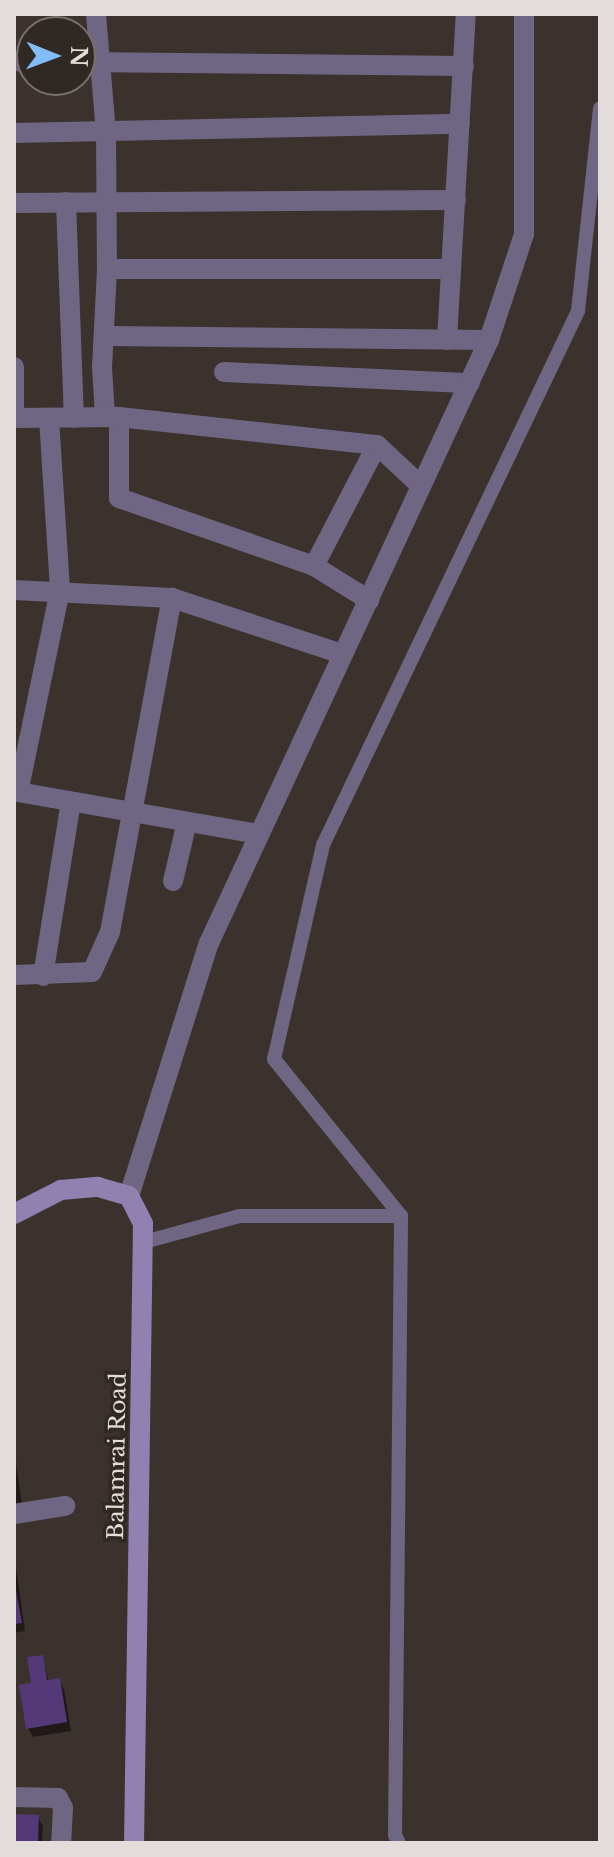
<!DOCTYPE html>
<html>
<head>
<meta charset="utf-8">
<style>
  body { margin:0 }
  #map { position:relative; width:614px; height:1857px; overflow:hidden; background:#3b322d; font-family:"Libre Baskerville",serif }
  div>[style] { position:absolute }
  [style*='--x'] { left:calc(var(--x)*1px); top:calc(var(--y)*1px); width:calc(var(--w)*1px); rotate:calc(var(--a)*1deg) }
  .shadow>* { inset:0; background:#0007 }
  .building>* { inset:0; background:#543877 }
  .lane>* { height:14px; margin:-7px; padding:0 7px; transform-origin:7px; border-radius:7px; background:#6f6684 }
  .street>* { height:20px; margin:-10px; padding:0 10px; transform-origin:10px; border-radius:10px; background:#6f6684 }
  .secondary>* { height:20px; margin:-10px; padding:0 10px; transform-origin:10px; border-radius:10px; background:#9081b1 }
  span { translate:-50% -50%; white-space:nowrap; text-align:center; line-height:1.15; -webkit-text-stroke:7px #302823; paint-order:stroke }
  .street-label { font-size:22px; color:#e2ddda }
  .frame { position:absolute; inset:0; border:16px solid #e2ddda; pointer-events:none }
  .north { position:absolute; left:16px; top:16px; width:80px; height:80px; box-sizing:border-box; background:#302823; border:2px solid #77706c; border-radius:50%; rotate:91deg; font-size:22px; font-weight:700; line-height:32px; text-align:center; color:#e2ddda }
  .north::after { content:''; display:block; margin:auto; width:28px; height:36px; background:#82bcfa; clip-path:polygon(50% 0,100% 100%,50% 72%,0 100%) }
</style>
</head>
<body>
<div id="map">
  <div class="shadow">
    <div style="clip-path:polygon(14px 1450px,23px 1510px,14px 1511px)"></div>
    <div style="clip-path:polygon(14px 1553px,25px 1631px,14px 1633px)"></div>
    <div style="clip-path:polygon(42px 1657px,49px 1682px,59px 1680px,64px 1689px,71px 1731px,33px 1737px,28px 1728px)"></div>
    <div style="clip-path:polygon(14px 1816px,38px 1817px,43px 1826px,42px 1843px,14px 1843px)"></div>
  </div>
  <div class="building">
    <div style="clip-path:polygon(14px 1580px,22px 1623px,14px 1624px)"></div>
    <div style="clip-path:polygon(43px 1655px,47px 1680px,60px 1678px,67px 1722px,26px 1729px,19px 1685px,31px 1683px,27px 1657px)"></div>
    <div style="clip-path:polygon(14px 1814px,39px 1815px,38px 1843px,14px 1843px)"></div>
  </div>
  <div class="lane">
    <div style="--x:144;--y:1242;--w:98;--a:-15.3"></div>
    <div style="--x:239;--y:1216;--w:162;--a:0"></div>
    <div style="--x:399;--y:1843;--w:9;--a:-117"></div>
    <div style="--x:395;--y:1835;--w:619;--a:-89.44"></div>
    <div style="--x:401;--y:1216;--w:202;--a:-129"></div>
    <div style="--x:274;--y:1059;--w:220;--a:-77.1"></div>
    <div style="--x:323;--y:845;--w:592;--a:-64.47"></div>
    <div style="--x:578;--y:311;--w:204;--a:-83.8"></div>
  </div>
  <div class="street">
    <div style="--x:96;--y:14;--w:119;--a:85.2"></div>
    <div style="--x:106;--y:133;--w:136;--a:89.6"></div>
    <div style="--x:107;--y:269;--w:98;--a:92.9"></div>
    <div style="--x:102;--y:367;--w:49;--a:86.5"></div>
    <div style="--x:105;--y:416;--w:14;--a:4"></div>
    <div style="--x:119;--y:417;--w:81;--a:90"></div>
    <div style="--x:119;--y:498;--w:207;--a:19.2"></div>
    <div style="--x:314;--y:566;--w:136;--a:-62.5"></div>
    <div style="--x:14;--y:61;--w:18;--a:3"></div>
    <div style="--x:80;--y:62;--w:384;--a:0.6"></div>
    <div style="--x:14;--y:133;--w:446;--a:-1.2"></div>
    <div style="--x:66;--y:202;--w:216;--a:87.9"></div>
    <div style="--x:14;--y:203;--w:442;--a:-0.4"></div>
    <div style="--x:107;--y:269;--w:344;--a:0"></div>
    <div style="--x:104;--y:336;--w:385;--a:0.6"></div>
    <div style="--x:447;--y:340;--w:327;--a:-86.7"></div>
    <div style="--x:14;--y:367;--w:50;--a:90"></div>
    <div style="--x:224;--y:372;--w:246;--a:2.6"></div>
    <div style="--x:14;--y:418;--w:105;--a:-0.5"></div>
    <div style="--x:119;--y:417;--w:260;--a:6.2"></div>
    <div style="--x:377;--y:445;--w:60;--a:43"></div>
    <div style="--x:49;--y:419;--w:171;--a:86.3"></div>
    <div style="--x:60;--y:590;--w:206;--a:101.7"></div>
    <div style="--x:18;--y:792;--w:244;--a:9.9"></div>
    <div style="--x:314;--y:566;--w:65;--a:31.7"></div>
    <div style="--x:14;--y:590;--w:158;--a:2.9"></div>
    <div style="--x:172;--y:598;--w:179;--a:18.2"></div>
    <div style="--x:173;--y:881;--w:61;--a:-76.7"></div>
    <div style="--x:14;--y:975;--w:78;--a:-2.2"></div>
    <div style="--x:92;--y:972;--w:44;--a:-65.8"></div>
    <div style="--x:110;--y:932;--w:340;--a:-79.5"></div>
    <div style="--x:43;--y:976;--w:176;--a:-80.9"></div>
    <div style="--x:129;--y:1196;--w:265;--a:-72.5"></div>
    <div style="--x:209;--y:943;--w:665;--a:-65.09"></div>
    <div style="--x:489;--y:340;--w:112;--a:-71.7"></div>
    <div style="--x:524;--y:234;--w:220;--a:-90"></div>
    <div style="--x:14;--y:1514;--w:52;--a:-8.9"></div>
    <div style="--x:14;--y:1797;--w:44;--a:1.3"></div>
    <div style="--x:58;--y:1798;--w:11;--a:63"></div>
    <div style="--x:63;--y:1808;--w:35;--a:93"></div>
  </div>
  <div class="secondary">
    <div style="--x:14;--y:1214;--w:53;--a:-27.1"></div>
    <div style="--x:61;--y:1190;--w:37;--a:-5"></div>
    <div style="--x:98;--y:1187;--w:32;--a:16"></div>
    <div style="--x:129;--y:1196;--w:31;--a:63"></div>
    <div style="--x:143;--y:1224;--w:619;--a:90.83"></div>
  </div>
  <div class="street-label">
    <span style="left:117px;top:1456px;rotate:-89deg">Balamrai Road</span>
  </div>
  <div class="frame"></div>
  <div class="north">N</div>
</div>
</body>
</html>
